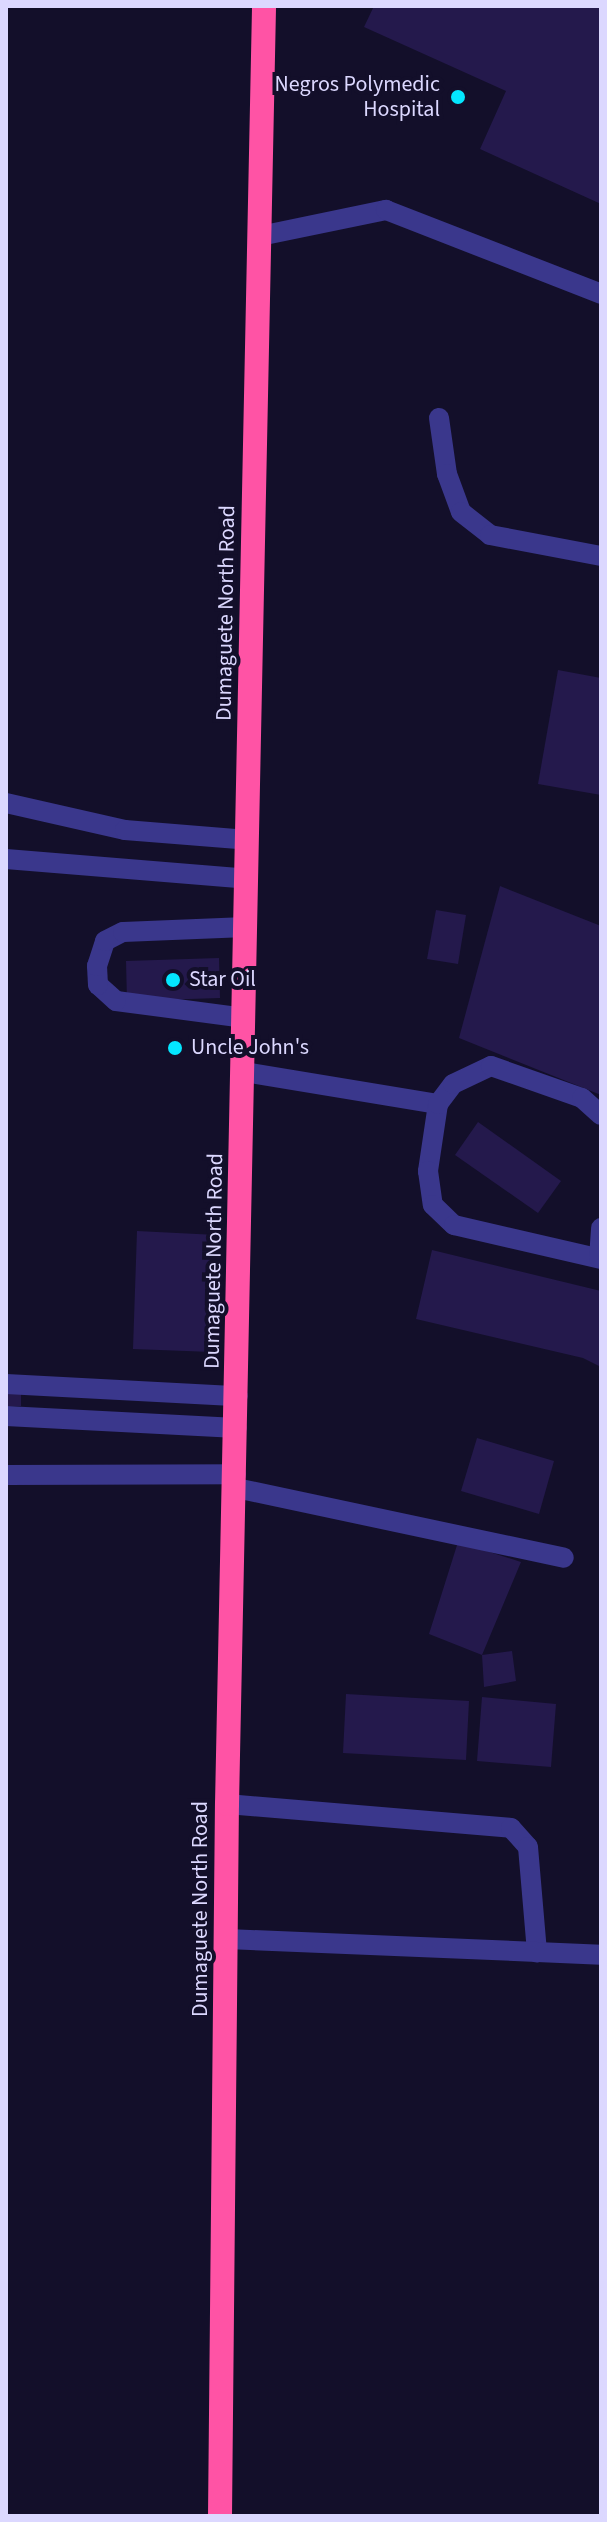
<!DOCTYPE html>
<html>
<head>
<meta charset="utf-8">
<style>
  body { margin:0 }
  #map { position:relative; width:607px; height:2522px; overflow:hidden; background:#130f2a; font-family:"Source Sans 3",sans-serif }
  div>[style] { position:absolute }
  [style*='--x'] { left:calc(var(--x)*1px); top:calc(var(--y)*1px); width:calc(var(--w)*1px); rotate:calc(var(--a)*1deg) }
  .building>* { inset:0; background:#24194c }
  .lane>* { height:20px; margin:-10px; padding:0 10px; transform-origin:10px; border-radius:10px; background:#3a378c }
  .street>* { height:20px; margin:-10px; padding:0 10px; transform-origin:10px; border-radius:10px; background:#3a378c }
  .highway>* { height:24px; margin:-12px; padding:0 12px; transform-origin:12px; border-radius:12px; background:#ff53a5 }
  .dots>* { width:22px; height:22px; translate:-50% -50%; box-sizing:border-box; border:4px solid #130f2a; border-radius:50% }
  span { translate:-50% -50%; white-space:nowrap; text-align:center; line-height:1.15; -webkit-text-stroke:8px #130f2a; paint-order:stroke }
  .poi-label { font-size:22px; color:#dcd8ff }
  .right { translate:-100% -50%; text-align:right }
  .left { translate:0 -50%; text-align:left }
  .street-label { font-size:22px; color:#dcd8ff }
  .frame { position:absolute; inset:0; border:8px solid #dcd8ff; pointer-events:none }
</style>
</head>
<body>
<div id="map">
  <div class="building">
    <div style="clip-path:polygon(374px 6px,601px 6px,601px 204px,480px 149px,506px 91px,364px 27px)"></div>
    <div style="clip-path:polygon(558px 670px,601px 678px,601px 795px,538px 784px)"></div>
    <div style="clip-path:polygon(500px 886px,601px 926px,601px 1095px,459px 1038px)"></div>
    <div style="clip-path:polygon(436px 910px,466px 915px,458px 964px,427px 959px)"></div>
    <div style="clip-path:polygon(219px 958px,220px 998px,127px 1001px,126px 961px)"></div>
    <div style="clip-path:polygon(478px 1122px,561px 1181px,538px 1213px,455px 1155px)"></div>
    <div style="clip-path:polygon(137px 1231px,217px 1235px,212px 1352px,133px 1349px)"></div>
    <div style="clip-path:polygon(432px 1250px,601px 1291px,601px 1367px,583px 1358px,416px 1319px)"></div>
    <div style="clip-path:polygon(6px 1392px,21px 1392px,21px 1406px,6px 1406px)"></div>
    <div style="clip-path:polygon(477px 1438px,554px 1461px,539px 1514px,461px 1491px)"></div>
    <div style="clip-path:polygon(458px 1542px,521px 1562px,482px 1655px,512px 1651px,516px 1681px,484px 1687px,482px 1655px,429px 1634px)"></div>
    <div style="clip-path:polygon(346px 1694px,469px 1701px,466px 1760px,343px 1753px)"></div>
    <div style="clip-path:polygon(482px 1697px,556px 1704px,551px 1767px,477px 1761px)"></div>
  </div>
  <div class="lane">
    <div style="--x:260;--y:236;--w:129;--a:-11.7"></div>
    <div style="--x:386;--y:210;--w:231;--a:21.3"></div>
    <div style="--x:439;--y:418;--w:57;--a:81.9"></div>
    <div style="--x:447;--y:474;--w:40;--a:69.8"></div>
    <div style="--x:461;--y:512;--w:37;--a:38"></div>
    <div style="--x:490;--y:535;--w:113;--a:10.7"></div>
    <div style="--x:6;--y:803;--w:122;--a:12.8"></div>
    <div style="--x:125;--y:830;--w:123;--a:4.6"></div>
    <div style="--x:6;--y:859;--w:242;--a:4.7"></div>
    <div style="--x:245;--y:1018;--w:130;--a:-172.5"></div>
    <div style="--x:116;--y:1001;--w:24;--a:-138"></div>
    <div style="--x:98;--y:985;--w:19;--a:-93"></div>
    <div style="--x:97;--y:966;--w:26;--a:-72"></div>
    <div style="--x:105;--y:941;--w:20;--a:-27"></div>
    <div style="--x:123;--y:932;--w:123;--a:-2.3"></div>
    <div style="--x:244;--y:1072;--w:197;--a:9.4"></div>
    <div style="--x:438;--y:1104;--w:68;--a:98.5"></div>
    <div style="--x:428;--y:1171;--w:34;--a:82"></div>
    <div style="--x:433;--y:1205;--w:29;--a:44"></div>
    <div style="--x:454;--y:1225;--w:151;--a:13"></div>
    <div style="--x:438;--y:1104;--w:25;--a:-53"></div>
    <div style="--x:453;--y:1084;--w:42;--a:-25.3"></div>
    <div style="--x:491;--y:1066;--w:96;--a:19.4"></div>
    <div style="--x:582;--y:1098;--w:25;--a:42"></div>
    <div style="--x:599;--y:1258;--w:30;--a:-86"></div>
    <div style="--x:6;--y:1475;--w:230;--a:-0.2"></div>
    <div style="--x:236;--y:1488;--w:335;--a:12"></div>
    <div style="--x:227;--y:1804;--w:285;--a:4.8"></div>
    <div style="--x:511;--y:1828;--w:25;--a:48"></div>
    <div style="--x:528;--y:1847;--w:106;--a:85.1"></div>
    <div style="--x:227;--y:1939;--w:374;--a:2.4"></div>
  </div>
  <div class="street">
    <div style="--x:6;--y:1384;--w:232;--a:3"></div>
    <div style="--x:6;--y:1416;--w:231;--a:3"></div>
  </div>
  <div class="highway">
    <div style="--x:220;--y:2516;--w:712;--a:-89.44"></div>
    <div style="--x:227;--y:1804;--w:1798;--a:-88.82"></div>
  </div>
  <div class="dots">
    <div style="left:458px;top:97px;background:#04e6ff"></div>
    <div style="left:173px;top:980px;background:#04e6ff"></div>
    <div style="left:175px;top:1048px;background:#04e6ff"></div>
  </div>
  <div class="poi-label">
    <span class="right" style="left:440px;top:97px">Negros Polymedic<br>Hospital</span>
    <span class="left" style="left:189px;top:980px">Star Oil</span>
    <span class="left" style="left:191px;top:1048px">Uncle John's</span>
  </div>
  <div class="street-label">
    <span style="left:226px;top:613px;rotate:-89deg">Dumaguete North Road</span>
    <span style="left:214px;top:1261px;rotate:-89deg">Dumaguete North Road</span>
    <span style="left:201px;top:1909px;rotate:-90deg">Dumaguete North Road</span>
  </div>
  <div class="frame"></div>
</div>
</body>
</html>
